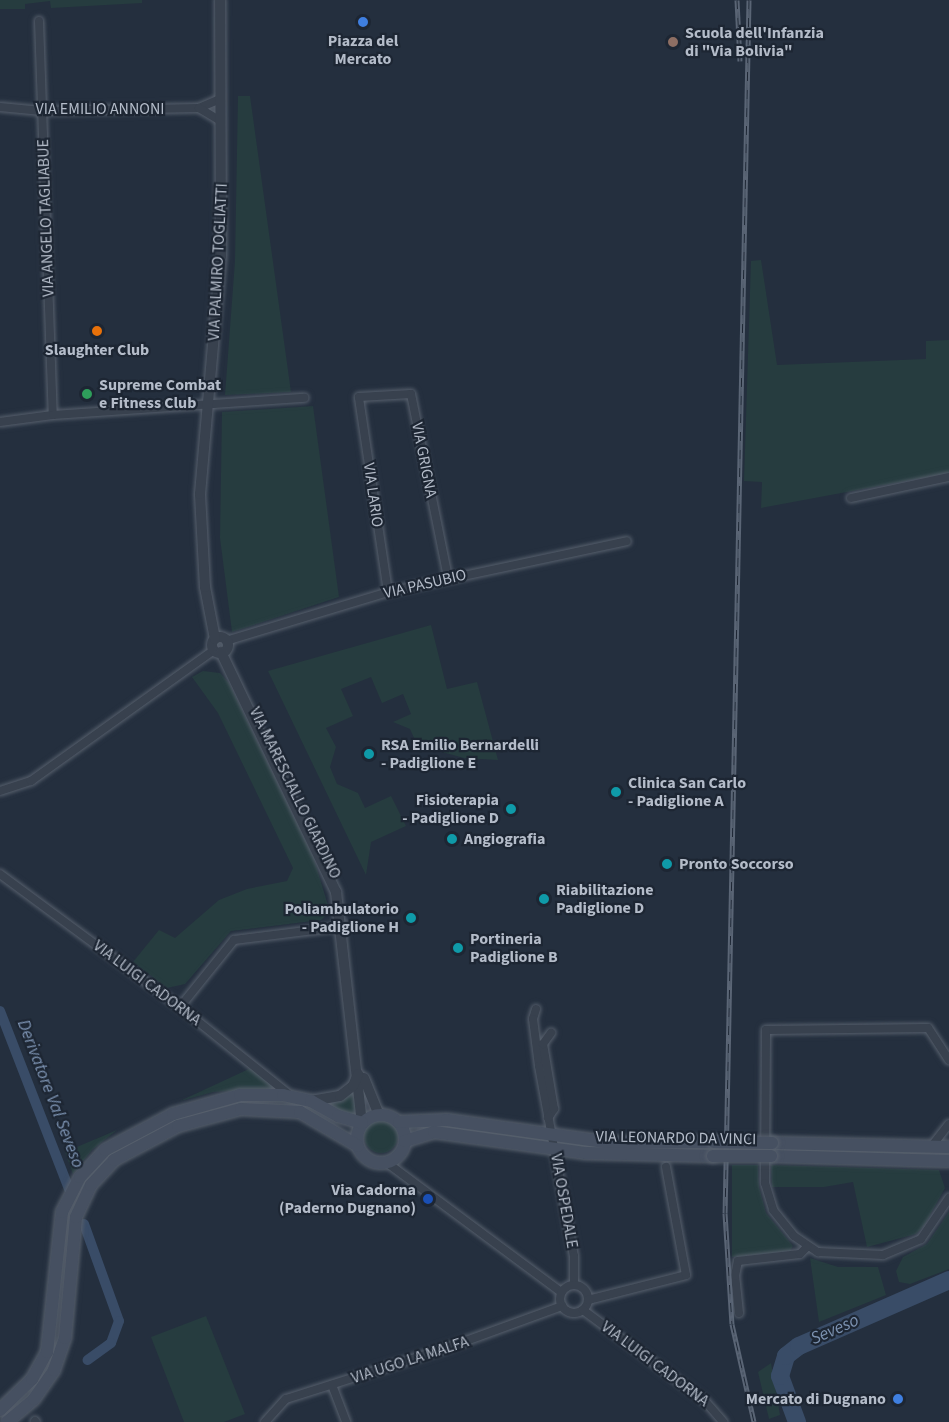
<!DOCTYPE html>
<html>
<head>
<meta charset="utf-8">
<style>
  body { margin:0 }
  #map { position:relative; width:949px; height:1422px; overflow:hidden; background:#242f3e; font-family:"Source Sans 3",sans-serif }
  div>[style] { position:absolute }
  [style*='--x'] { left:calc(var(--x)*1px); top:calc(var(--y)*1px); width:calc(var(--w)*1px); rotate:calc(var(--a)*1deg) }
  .green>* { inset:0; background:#263c3f }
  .round { border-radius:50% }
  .canal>* { height:10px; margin:-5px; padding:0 5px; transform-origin:5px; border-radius:5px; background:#394c67 }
  .river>* { height:18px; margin:-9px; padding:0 9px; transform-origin:9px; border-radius:9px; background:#394c67 }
  .roads { filter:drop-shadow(0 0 2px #565f6c) drop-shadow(0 0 2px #565f6c) }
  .minor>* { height:8px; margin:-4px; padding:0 4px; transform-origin:4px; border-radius:4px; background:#38414e }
  .minor>.ring { margin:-4px; padding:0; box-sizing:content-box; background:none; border:8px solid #38414e; border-radius:50% }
  .tertiary>* { height:10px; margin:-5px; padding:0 5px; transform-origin:5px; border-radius:5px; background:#38414e }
  .tertiary>.ring { margin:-5px; padding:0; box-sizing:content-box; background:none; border:10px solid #38414e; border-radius:50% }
  .secondary>* { height:12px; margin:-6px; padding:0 6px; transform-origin:6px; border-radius:6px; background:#465061 }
  .secondary>.ring { margin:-6px; padding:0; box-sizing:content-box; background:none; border:12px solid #465061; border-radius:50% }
  .rail>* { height:5px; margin-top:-2.5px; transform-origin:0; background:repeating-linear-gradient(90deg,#1d2633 0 9px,#5a6575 0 18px); box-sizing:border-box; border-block:2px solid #5a6575 }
  .bridges { filter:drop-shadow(0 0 2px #565f6c) drop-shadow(0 0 2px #565f6c) }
  .secondary-bridge>* { height:12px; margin:-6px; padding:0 6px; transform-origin:6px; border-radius:6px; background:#465061 }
  .dots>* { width:16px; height:16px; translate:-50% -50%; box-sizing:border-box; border:3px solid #1d2633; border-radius:50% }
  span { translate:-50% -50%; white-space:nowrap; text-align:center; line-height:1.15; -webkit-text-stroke:4.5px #1d2633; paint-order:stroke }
  .poi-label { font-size:16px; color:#b4bcc9; font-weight:700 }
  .left { translate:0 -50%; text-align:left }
  .right { translate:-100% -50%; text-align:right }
  .street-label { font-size:16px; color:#b4bcc9 }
  .water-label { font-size:18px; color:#7c92b1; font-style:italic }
</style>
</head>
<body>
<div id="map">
  <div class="green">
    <div style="clip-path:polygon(0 0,142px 0,142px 3px,51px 8px,50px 1px,25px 4px,25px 9px,0 9px)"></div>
    <div style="clip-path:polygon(238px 96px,250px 96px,291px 392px,225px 395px,235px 261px)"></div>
    <div style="clip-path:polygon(761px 260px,777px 365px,926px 359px,926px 341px,949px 340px,949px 473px,761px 508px,762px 482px,744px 481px,751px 261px)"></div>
    <div style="clip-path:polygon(313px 406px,339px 597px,232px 632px,220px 538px,222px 412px)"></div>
    <div style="clip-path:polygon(431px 625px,447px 689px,477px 682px,498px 760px,464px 758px,431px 749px,415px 740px,410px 729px,393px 722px,411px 714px,403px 694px,382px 703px,371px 677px,341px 689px,353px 716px,326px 728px,336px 747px,330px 767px,337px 784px,358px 793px,365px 808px,391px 796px,406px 826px,371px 842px,366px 875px,268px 671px)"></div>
    <div style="clip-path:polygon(203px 671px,220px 673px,229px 683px,314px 859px,330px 912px,321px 920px,231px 931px,185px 984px,167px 988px,133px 962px,159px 930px,175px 938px,219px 900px,247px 889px,287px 881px,293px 868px,218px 713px,192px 677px)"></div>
    <div style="clip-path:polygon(251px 1068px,273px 1085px,272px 1089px,213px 1092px,180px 1101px)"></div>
    <div style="clip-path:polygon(357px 1085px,360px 1115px,344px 1113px,327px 1103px)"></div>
    <div class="round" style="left:364px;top:1119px;width:34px;height:34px"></div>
    <div style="clip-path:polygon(117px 1130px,92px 1150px,73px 1174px,65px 1152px)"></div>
    <div style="clip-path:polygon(732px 1165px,758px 1165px,759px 1187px,766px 1213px,793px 1246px,790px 1251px,732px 1257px)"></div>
    <div style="clip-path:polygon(771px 1165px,939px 1170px,945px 1188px,924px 1226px,916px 1234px,867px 1247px,853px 1182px,824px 1187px,772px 1187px)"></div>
    <div style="clip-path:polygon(949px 1212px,949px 1269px,910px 1284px,899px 1282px,896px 1271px,903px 1257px,927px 1244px)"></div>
    <div style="clip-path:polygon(810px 1258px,838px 1267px,878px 1267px,886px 1295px,819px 1322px)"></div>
    <div style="clip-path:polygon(206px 1316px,245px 1414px,224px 1422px,184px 1422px,151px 1337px)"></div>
    <div style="clip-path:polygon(771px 1363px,780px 1415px,769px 1419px,758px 1372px)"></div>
  </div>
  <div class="canal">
    <div style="--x:0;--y:1011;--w:191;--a:68.8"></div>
    <div style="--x:84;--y:1224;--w:103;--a:70.2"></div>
    <div style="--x:119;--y:1321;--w:23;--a:110"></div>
    <div style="--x:111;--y:1343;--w:29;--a:144"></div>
  </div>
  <div class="river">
    <div style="--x:797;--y:1422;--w:49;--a:-110.3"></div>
    <div style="--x:780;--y:1376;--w:21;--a:-73"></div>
    <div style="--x:786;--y:1356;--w:16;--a:-38"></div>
    <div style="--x:799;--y:1346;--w:164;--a:-23.7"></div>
  </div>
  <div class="roads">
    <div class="minor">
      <div style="--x:39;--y:21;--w:394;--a:88"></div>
      <div style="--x:0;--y:107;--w:42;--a:5.4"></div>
      <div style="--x:42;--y:111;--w:157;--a:-1.1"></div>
      <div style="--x:199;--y:108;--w:21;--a:-23"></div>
      <div style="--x:199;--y:108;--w:23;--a:31"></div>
      <div style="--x:0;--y:422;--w:53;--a:-7.5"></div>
      <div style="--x:53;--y:415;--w:252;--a:-3.9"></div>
      <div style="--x:851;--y:498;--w:100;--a:-12.1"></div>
      <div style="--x:388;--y:592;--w:197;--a:-98.5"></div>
      <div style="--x:359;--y:397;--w:52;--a:-3.3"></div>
      <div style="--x:411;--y:394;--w:188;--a:78.6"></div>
      <div style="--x:226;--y:641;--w:169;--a:-16.8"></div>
      <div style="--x:388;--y:592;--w:244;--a:-12"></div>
      <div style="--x:0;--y:791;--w:33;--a:-18"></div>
      <div style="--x:31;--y:781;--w:225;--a:-35.6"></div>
      <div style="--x:0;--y:874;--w:224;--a:36.5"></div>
      <div style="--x:180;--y:1007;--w:142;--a:38.7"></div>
      <div style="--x:180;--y:1007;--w:86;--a:-51.1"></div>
      <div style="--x:234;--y:940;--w:113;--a:-7.1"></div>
      <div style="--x:536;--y:1009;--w:10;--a:107"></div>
      <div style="--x:533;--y:1019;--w:47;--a:82.7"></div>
      <div style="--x:539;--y:1066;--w:193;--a:79.6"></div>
      <div style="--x:574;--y:1256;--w:28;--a:90"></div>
      <div style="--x:949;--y:1060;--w:38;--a:-123"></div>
      <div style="--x:928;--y:1028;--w:162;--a:179.3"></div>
      <div style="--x:766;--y:1030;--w:153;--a:90.4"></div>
      <div style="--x:765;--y:1183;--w:28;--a:73"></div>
      <div style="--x:773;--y:1210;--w:33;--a:51"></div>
      <div style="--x:794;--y:1236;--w:29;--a:34"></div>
      <div style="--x:818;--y:1252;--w:65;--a:2.6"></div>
      <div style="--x:883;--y:1255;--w:41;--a:-22.8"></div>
      <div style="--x:921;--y:1239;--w:50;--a:-55.7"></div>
      <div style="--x:548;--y:1118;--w:11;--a:-56"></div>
      <div style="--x:554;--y:1109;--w:66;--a:-99.6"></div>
      <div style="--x:543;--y:1044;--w:14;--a:-54"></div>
      <div style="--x:931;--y:1147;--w:29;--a:-52"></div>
      <div style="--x:386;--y:1162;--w:218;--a:36.6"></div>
      <div class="ring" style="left:560px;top:1285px;width:20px;height:20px"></div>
      <div style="--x:588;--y:1300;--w:101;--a:-14.3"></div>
      <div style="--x:686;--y:1275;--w:110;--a:-100.5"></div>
      <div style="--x:583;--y:1310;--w:152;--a:36.7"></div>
      <div style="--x:705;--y:1401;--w:28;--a:49"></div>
      <div style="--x:739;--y:1313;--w:37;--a:-96"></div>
      <div style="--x:735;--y:1276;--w:15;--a:-79"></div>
      <div style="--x:738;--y:1261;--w:62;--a:-6.4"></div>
      <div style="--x:800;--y:1254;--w:10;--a:-45"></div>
      <div style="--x:332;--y:1385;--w:40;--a:69"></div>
      <div style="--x:35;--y:1421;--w:1;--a:45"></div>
      <div style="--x:265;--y:1422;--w:31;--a:-48"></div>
      <div style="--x:286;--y:1399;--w:166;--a:-17.6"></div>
      <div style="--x:444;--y:1349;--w:126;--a:-20"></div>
    </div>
    <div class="tertiary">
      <div class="ring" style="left:212px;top:637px;width:6px;height:6px"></div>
      <div style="--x:215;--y:639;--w:53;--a:-100.9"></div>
      <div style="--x:205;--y:587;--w:93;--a:-93.1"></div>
      <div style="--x:200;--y:494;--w:239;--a:-85"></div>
      <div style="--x:221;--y:256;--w:256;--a:-90.2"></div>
      <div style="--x:221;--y:652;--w:266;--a:64.4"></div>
      <div style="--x:336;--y:892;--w:232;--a:83.6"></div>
      <div style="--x:364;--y:1078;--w:40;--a:68"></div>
      <div style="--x:311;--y:1101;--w:29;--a:-10"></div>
      <div style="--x:340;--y:1096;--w:16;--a:-38"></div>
      <div style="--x:353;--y:1086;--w:13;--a:-67"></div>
    </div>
    <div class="secondary">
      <div class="ring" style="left:357px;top:1115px;width:36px;height:36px"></div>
      <div style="--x:399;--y:1122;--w:48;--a:-2.4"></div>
      <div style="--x:447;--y:1120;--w:167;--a:7.9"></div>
      <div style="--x:612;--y:1143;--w:102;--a:-0.6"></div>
      <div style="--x:405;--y:1141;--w:30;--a:-17"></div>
      <div style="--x:434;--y:1132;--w:152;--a:7.9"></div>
      <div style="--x:585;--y:1153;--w:128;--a:1.3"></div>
      <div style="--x:772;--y:1143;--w:177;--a:1.3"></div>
      <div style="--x:771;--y:1156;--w:178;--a:1.6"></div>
      <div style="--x:0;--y:1410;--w:45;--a:-44.1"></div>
      <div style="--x:32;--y:1379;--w:31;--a:-61"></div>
      <div style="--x:47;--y:1352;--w:141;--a:-83.9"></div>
      <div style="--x:62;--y:1212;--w:39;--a:-63"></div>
      <div style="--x:80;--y:1177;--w:37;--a:-47"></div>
      <div style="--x:105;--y:1150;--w:77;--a:-27.9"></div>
      <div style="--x:173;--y:1114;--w:70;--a:-15.8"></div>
      <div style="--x:240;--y:1095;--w:43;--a:0"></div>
      <div style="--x:283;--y:1095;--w:29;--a:12"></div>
      <div style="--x:311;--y:1101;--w:31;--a:29"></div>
      <div style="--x:338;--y:1116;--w:25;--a:16"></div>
      <div style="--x:7;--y:1422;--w:35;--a:-40"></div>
      <div style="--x:34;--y:1399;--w:35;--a:-55"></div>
      <div style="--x:54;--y:1370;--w:34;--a:-71"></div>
      <div style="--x:65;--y:1338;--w:121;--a:-84.8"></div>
      <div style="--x:76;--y:1217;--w:35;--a:-65"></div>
      <div style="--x:91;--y:1185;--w:34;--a:-47"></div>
      <div style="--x:114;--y:1160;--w:72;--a:-28"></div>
      <div style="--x:178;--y:1126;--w:65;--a:-15.1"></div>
      <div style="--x:241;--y:1109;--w:59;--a:2.9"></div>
      <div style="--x:300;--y:1112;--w:67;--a:30.4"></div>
    </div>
  </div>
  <div class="rail">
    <div style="--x:737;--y:0;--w:61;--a:87.2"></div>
    <div style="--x:749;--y:0;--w:1213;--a:91.13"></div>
    <div style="--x:725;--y:1213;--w:111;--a:86.4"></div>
    <div style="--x:732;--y:1324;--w:100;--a:77.3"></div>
  </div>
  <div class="bridges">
    <div class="secondary-bridge">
      <div style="--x:714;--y:1142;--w:58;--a:1"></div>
      <div style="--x:713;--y:1156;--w:58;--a:0"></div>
    </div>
  </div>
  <div class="dots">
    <div style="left:363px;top:22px;background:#3f7fe0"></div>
    <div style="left:673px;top:42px;background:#8d6e63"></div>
    <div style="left:97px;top:331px;background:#e8710a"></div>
    <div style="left:87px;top:394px;background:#2e9e5b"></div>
    <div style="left:369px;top:754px;background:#0f9aa8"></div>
    <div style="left:616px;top:792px;background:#0f9aa8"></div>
    <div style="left:511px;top:809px;background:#0f9aa8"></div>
    <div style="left:452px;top:839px;background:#0f9aa8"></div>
    <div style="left:667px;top:864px;background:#0f9aa8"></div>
    <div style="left:544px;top:899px;background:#0f9aa8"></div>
    <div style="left:411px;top:918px;background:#0f9aa8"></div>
    <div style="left:458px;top:948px;background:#0f9aa8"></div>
    <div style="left:428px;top:1199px;background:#1a4fb4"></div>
    <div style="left:898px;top:1399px;background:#3f7fe0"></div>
  </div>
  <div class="poi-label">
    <span class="left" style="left:685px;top:42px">Scuola dell'Infanzia<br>di "Via Bolivia"</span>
    <span style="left:363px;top:50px">Piazza del<br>Mercato</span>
    <span style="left:97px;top:350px">Slaughter Club</span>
    <span class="left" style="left:99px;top:394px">Supreme Combat<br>e Fitness Club</span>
    <span class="left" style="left:381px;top:754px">RSA Emilio Bernardelli<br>- Padiglione E</span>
    <span class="left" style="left:628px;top:792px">Clinica San Carlo<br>- Padiglione A</span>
    <span class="right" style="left:499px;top:809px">Fisioterapia<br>- Padiglione D</span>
    <span class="left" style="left:464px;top:839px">Angiografia</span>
    <span class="left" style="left:679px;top:864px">Pronto Soccorso</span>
    <span class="left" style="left:556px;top:899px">Riabilitazione<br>Padiglione D</span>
    <span class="right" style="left:399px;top:918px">Poliambulatorio<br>- Padiglione H</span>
    <span class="left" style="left:470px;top:948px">Portineria<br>Padiglione B</span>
    <span class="right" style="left:416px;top:1199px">Via Cadorna<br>(Paderno Dugnano)</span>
    <span class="right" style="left:886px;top:1399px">Mercato di Dugnano</span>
  </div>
  <div class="street-label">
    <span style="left:100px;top:109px">VIA EMILIO ANNONI</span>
    <span style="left:46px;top:218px;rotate:-92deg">VIA ANGELO TAGLIABUE</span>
    <span style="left:218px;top:262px;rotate:-87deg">VIA PALMIRO TOGLIATTI</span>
    <span style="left:424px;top:460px;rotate:79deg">VIA GRIGNA</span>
    <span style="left:373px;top:495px;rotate:82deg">VIA LARIO</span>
    <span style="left:425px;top:584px;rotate:-13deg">VIA PASUBIO</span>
    <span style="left:295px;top:793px;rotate:64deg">VIA MARESCIALLO GIARDINO</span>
    <span style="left:147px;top:983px;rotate:37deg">VIA LUIGI CADORNA</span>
    <span style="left:676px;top:1138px;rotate:1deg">VIA LEONARDO DA VINCI</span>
    <span style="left:564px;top:1201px;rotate:80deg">VIA OSPEDALE</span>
    <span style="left:410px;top:1360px;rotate:-18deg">VIA UGO LA MALFA</span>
    <span style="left:655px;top:1364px;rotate:37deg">VIA LUIGI CADORNA</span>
  </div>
  <div class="water-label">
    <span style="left:50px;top:1094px;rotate:69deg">Derivatore Val Seveso</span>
    <span style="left:835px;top:1330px;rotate:-24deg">Seveso</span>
  </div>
</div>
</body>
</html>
